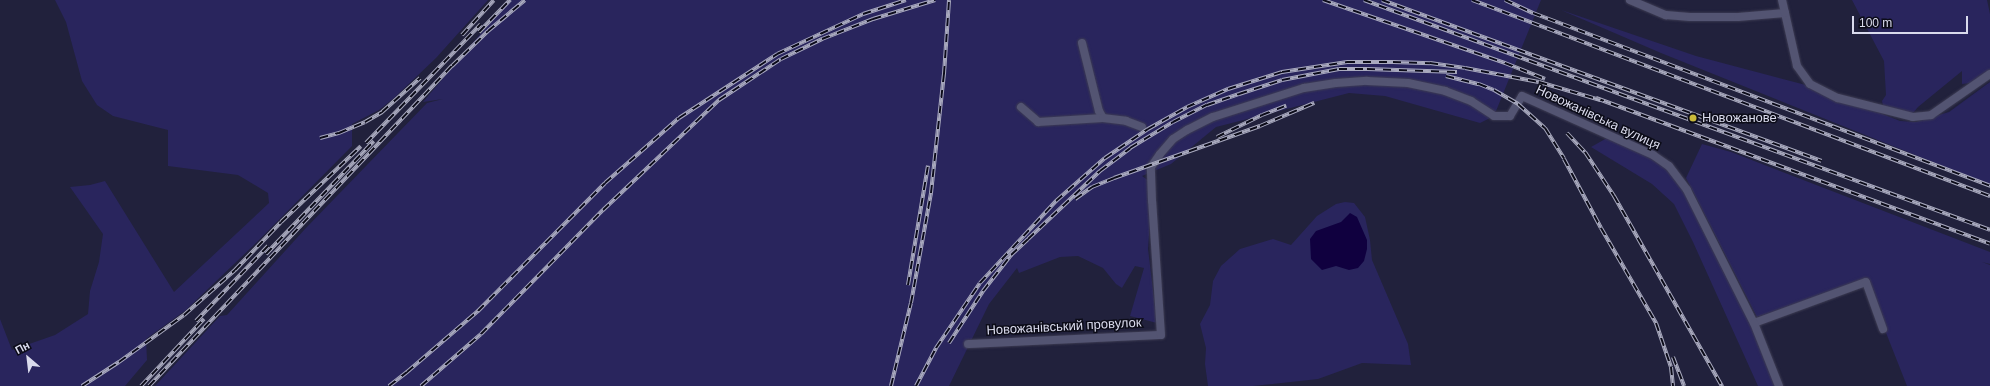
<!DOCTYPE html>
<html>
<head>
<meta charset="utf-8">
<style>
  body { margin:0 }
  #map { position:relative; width:1990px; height:386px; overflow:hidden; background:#21213c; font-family:Helvetica,sans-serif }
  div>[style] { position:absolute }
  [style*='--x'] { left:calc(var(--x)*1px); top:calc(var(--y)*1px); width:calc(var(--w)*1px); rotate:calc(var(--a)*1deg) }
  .green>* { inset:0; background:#29255d }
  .water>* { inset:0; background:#10003f }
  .roads { filter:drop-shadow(0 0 1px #3d3c53) drop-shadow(0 0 1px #3d3c53) }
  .street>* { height:8px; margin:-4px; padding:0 4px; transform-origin:4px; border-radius:4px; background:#535472 }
  .rail>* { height:4px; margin-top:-2px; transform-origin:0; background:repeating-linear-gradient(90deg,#0c0c18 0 8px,#a9aabe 0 16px); box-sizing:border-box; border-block:1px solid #a9aabe }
  .dots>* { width:11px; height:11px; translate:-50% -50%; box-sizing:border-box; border:2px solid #0c0c18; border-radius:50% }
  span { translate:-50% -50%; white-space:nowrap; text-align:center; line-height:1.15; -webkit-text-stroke:3px #0c0c18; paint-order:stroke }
  .street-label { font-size:13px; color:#dadbed }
  .poi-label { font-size:13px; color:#dadbed }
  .left { translate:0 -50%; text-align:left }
  .north { position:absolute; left:8px; top:338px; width:40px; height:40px; -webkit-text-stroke:3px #0c0c18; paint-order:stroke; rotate:332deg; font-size:11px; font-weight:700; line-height:16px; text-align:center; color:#dadbed }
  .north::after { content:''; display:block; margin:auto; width:14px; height:18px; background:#dadbed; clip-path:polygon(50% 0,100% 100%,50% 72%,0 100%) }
  .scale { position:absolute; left:1852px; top:16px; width:116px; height:18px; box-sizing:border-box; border:2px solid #dadbed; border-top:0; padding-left:5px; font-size:12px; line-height:14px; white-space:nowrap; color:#dadbed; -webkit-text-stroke:3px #0c0c18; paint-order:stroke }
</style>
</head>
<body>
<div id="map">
  <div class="green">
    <div style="clip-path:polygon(55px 0,488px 0,436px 58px,394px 98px,379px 110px,352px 124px,352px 146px,257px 242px,186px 310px,146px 339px,147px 360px,125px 386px,0 386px,0 319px,12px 350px,55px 335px,88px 314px,90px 291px,99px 262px,103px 234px,70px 187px,90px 185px,105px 181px,174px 292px,269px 203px,268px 193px,238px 175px,168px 166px,168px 130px,113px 116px,97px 105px,82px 81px,66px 22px)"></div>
    <div style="clip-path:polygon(509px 0,1541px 0,1494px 116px,1480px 123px,1385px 96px,1349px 93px,1216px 127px,1171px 164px,1142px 176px,1149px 181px,1151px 207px,1148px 249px,1157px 323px,1130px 316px,1144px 268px,1135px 266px,1122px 288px,1116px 284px,1103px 268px,1078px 256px,1060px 257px,1019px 273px,1017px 268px,989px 304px,949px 386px,155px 386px,220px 316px,227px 315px,305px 229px,427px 103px,443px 99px,423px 102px)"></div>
    <div style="clip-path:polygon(1852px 0,1987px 0,1990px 14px,1990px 72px,1980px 82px,1962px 84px,1962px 71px,1918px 107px,1913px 113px,1884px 110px,1882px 101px,1886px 95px,1884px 61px)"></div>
    <div style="clip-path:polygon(1561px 10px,1696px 56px,1817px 88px,1900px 121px,1916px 122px,1949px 112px,1990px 82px,1990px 185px,1661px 53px)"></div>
    <div style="clip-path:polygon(1607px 138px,1658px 159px,1680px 181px,1754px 323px,1779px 386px,1758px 386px,1693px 242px,1674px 204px,1652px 184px,1591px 147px)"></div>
    <div style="clip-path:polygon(1702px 144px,1731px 152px,1990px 252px,1990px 264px,1982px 262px,1990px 265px,1990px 386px,1907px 386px,1866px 282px,1757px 317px,1686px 178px)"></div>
    <div style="clip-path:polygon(1345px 202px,1354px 203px,1365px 217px,1370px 240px,1372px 260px,1408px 344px,1411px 365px,1362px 363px,1318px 379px,1253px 386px,1208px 386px,1205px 364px,1206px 348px,1200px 324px,1210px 305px,1213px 281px,1221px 266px,1240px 249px,1273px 239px,1291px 245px,1317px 216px,1336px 204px)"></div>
  </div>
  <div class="water">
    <div style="clip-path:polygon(1350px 213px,1357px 217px,1367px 240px,1367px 249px,1364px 261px,1358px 268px,1349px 270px,1336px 266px,1322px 270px,1311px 259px,1310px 239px,1316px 231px,1341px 222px)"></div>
  </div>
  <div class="roads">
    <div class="street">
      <div style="--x:1630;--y:0;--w:39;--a:23"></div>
      <div style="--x:1666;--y:15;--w:24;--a:5"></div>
      <div style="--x:1690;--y:17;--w:48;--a:0"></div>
      <div style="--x:1738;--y:17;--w:47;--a:-4.9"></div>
      <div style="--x:1785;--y:13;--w:54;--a:77.2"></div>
      <div style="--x:1797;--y:66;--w:22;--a:54"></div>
      <div style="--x:1810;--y:84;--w:31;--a:27"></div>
      <div style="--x:1838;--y:98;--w:77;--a:14.2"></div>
      <div style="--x:1913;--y:117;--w:18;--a:-6"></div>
      <div style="--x:1931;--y:115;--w:72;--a:-34.8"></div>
      <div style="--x:1782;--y:0;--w:13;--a:77"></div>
      <div style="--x:1082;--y:43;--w:70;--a:76"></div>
      <div style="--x:1099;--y:111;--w:8;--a:60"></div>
      <div style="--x:1021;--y:107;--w:23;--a:41"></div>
      <div style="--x:1038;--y:122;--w:65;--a:-3.5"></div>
      <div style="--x:1103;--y:118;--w:23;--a:7"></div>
      <div style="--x:1126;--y:121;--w:17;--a:21"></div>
      <div style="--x:1754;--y:323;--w:119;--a:-20.1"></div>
      <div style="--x:1866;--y:282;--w:50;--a:70.1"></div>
      <div style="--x:968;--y:344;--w:193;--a:-2.7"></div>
      <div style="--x:1161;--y:335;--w:134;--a:-93.8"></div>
      <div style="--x:1152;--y:201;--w:34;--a:-92"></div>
      <div style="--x:1151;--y:167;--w:16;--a:-55"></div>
      <div style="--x:1160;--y:154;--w:20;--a:-49"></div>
      <div style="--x:1173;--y:139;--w:17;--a:-33"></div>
      <div style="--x:1187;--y:130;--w:29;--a:-27"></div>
      <div style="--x:1213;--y:117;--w:96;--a:-17.7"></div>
      <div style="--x:1304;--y:88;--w:32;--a:-9"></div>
      <div style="--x:1336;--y:83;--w:31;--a:-4"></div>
      <div style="--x:1367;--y:81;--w:41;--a:2.8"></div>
      <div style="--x:1408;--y:83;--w:38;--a:12"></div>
      <div style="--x:1445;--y:91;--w:28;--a:21"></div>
      <div style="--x:1471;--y:101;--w:27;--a:33"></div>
      <div style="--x:1494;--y:116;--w:16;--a:0"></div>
      <div style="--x:1510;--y:116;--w:23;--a:-59"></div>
      <div style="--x:1522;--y:96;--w:144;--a:24.2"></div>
      <div style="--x:1653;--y:155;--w:19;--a:35"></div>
      <div style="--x:1669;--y:166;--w:30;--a:53"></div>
      <div style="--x:1687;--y:190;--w:149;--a:63.3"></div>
      <div style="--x:1754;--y:323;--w:68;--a:68.4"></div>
    </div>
  </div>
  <div class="rail">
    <div style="--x:1323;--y:0;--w:193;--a:19.1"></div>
    <div style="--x:1505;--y:63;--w:43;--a:21.8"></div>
    <div style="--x:1364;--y:0;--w:667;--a:20.17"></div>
    <div style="--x:1382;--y:0;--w:468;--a:20.1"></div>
    <div style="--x:1472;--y:0;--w:554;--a:20.73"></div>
    <div style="--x:1505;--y:0;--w:31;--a:25"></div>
    <div style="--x:1533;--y:13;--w:489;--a:20.7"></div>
    <div style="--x:479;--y:32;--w:45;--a:-45.9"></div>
    <div style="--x:462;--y:35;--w:47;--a:-47.6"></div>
    <div style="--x:1446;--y:76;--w:34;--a:14"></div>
    <div style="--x:1479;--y:84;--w:16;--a:22"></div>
    <div style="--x:1494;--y:90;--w:28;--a:30"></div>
    <div style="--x:1518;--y:104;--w:36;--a:42"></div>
    <div style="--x:1545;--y:128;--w:36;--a:58"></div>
    <div style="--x:1564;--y:159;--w:78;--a:61.8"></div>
    <div style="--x:1601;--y:228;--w:110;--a:59.9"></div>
    <div style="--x:1656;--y:323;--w:46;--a:71.2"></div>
    <div style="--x:1671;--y:367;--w:19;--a:84"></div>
    <div style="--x:1596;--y:98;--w:420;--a:20.3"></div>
    <div style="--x:1567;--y:133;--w:26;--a:47"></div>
    <div style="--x:1585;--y:152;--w:53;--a:56.6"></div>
    <div style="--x:1614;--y:196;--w:219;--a:60.4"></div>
    <div style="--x:1217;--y:137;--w:50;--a:-26.1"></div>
    <div style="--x:1262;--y:115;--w:26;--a:-21"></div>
    <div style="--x:320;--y:138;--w:20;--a:-15"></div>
    <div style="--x:339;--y:133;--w:28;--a:-23"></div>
    <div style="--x:365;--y:122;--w:20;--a:-30"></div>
    <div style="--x:382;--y:112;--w:51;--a:-41.8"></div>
    <div style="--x:366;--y:143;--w:165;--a:-46"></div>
    <div style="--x:1075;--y:199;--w:21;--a:-35"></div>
    <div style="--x:1092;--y:187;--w:24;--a:-22"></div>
    <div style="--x:1114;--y:178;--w:155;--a:-19.6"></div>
    <div style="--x:1260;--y:126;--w:59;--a:-23.1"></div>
    <div style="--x:266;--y:254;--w:156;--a:-46.3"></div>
    <div style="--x:908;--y:285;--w:121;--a:-80.5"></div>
    <div style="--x:196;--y:321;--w:104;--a:-46.2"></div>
    <div style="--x:949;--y:343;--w:62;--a:-56.8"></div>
    <div style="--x:983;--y:291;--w:46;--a:-52.1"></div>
    <div style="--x:1011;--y:255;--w:23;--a:-43"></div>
    <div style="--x:1028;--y:239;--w:99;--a:-43.4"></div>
    <div style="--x:1100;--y:171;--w:38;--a:-37"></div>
    <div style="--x:1130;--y:148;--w:50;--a:-31.2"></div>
    <div style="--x:1173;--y:122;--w:38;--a:-27"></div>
    <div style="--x:1207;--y:105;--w:34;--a:-19"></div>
    <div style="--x:1239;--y:94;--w:45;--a:-18"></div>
    <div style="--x:1282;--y:80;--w:58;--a:-10.9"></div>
    <div style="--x:1339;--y:69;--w:28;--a:0"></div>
    <div style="--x:1367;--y:69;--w:90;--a:1.9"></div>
    <div style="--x:1673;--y:357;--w:31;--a:69"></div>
    <div style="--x:82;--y:386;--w:44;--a:-33"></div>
    <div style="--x:119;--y:362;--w:80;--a:-35.9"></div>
    <div style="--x:184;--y:315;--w:68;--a:-41.4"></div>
    <div style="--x:235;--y:270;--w:66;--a:-46.2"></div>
    <div style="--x:281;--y:222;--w:110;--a:-43.5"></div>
    <div style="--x:141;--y:386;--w:92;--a:-46.8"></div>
    <div style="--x:149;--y:386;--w:441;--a:-46.6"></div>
    <div style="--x:452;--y:66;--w:50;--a:-44.2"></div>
    <div style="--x:488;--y:31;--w:48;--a:-40"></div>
    <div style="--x:389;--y:386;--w:23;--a:-38"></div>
    <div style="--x:407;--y:372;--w:94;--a:-40.7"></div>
    <div style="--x:478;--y:311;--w:180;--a:-45.2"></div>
    <div style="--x:605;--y:183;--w:98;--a:-41.3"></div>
    <div style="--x:679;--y:118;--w:117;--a:-33.1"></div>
    <div style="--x:777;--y:54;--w:95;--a:-24.9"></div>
    <div style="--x:863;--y:14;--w:45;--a:-18"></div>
    <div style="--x:421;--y:386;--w:79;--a:-40.9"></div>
    <div style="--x:481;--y:334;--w:174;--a:-45.5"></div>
    <div style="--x:603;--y:210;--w:160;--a:-43.5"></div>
    <div style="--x:719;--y:100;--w:74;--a:-33.5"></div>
    <div style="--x:781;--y:59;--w:46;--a:-26"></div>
    <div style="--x:822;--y:39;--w:55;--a:-21.4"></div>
    <div style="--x:873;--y:19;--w:65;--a:-17"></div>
    <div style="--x:891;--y:386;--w:85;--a:-76.5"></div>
    <div style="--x:911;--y:303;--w:112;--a:-79.7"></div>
    <div style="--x:931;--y:193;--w:120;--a:-83.8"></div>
    <div style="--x:944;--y:74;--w:74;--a:-86.1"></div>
    <div style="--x:916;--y:386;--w:43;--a:-62.2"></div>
    <div style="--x:936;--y:348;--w:78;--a:-55.9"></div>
    <div style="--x:980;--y:283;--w:112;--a:-47.2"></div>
    <div style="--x:1056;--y:201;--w:65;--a:-41.3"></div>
    <div style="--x:1105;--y:158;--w:52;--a:-34"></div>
    <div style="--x:1148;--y:129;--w:45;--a:-29.4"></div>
    <div style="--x:1187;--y:107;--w:45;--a:-23.7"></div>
    <div style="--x:1228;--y:89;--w:57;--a:-17.5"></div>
    <div style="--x:1282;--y:72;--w:66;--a:-8.7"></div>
    <div style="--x:1347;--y:62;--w:46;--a:0"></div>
    <div style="--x:1393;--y:62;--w:37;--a:2"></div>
    <div style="--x:1430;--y:63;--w:35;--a:8"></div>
    <div style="--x:1465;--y:68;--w:75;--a:10.7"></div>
    <div style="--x:1539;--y:82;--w:64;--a:16.4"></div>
  </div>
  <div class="dots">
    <div style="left:1693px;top:118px;background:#caba3a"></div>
  </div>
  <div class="street-label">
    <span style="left:1598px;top:118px;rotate:25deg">Новожанівська вулиця</span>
    <span style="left:1064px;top:327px;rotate:-3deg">Новожанівський провулок</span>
  </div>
  <div class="poi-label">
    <span class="left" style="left:1702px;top:118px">Новожанове</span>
  </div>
  <div class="north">Пн</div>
  <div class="scale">100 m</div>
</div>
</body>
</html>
